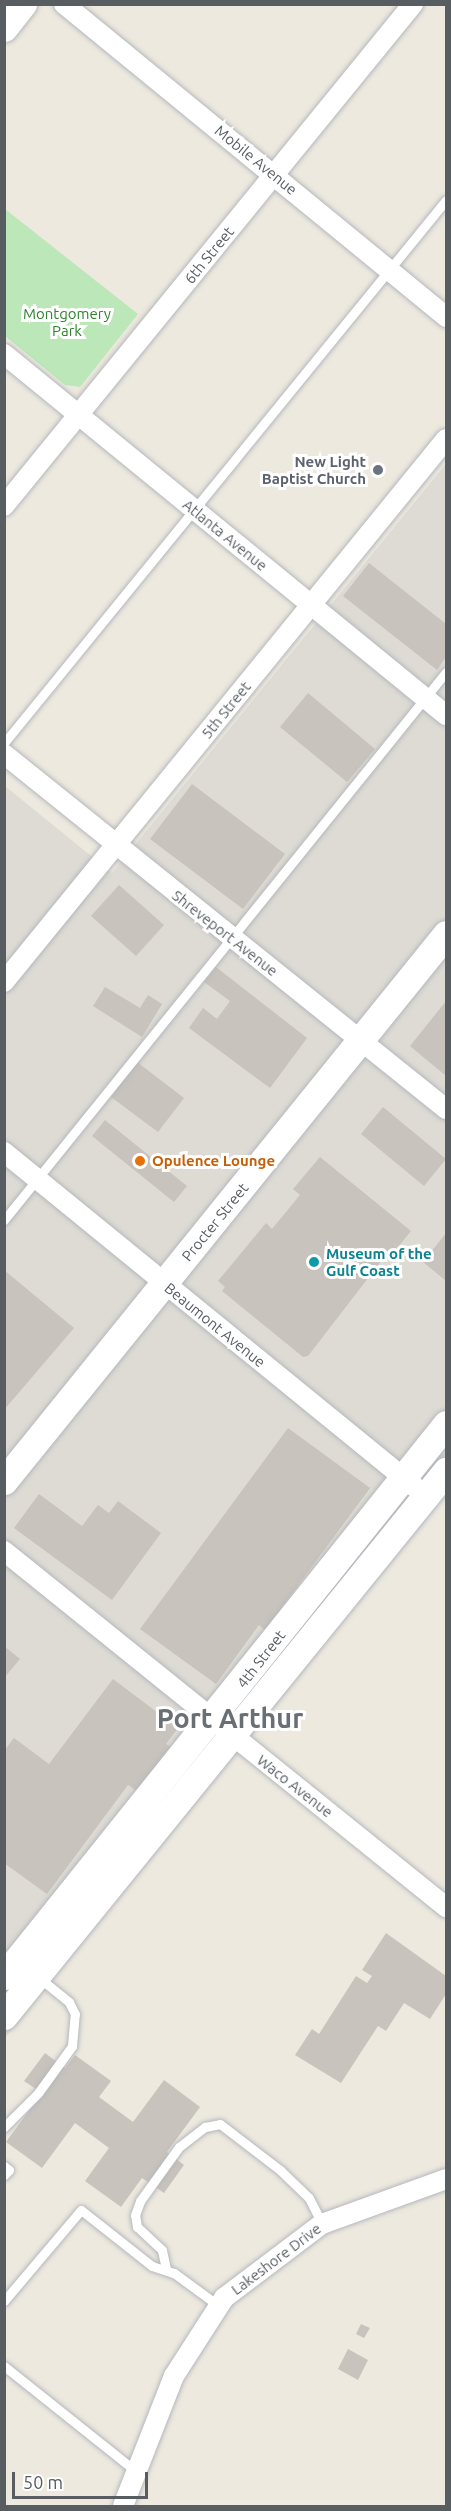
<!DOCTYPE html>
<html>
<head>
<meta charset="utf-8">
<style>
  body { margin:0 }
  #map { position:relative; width:451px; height:2511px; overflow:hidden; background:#ede9df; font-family:Ubuntu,sans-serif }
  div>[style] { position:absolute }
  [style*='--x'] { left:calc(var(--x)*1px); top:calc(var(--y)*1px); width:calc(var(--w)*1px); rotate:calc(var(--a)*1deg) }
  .industrial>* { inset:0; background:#dddbd4 }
  .green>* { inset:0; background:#bbe7b9 }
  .building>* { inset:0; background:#c8c3bc }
  .roads { filter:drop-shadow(0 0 2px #b5b8bd) drop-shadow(0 0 2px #b5b8bd) }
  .lane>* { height:9px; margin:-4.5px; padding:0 4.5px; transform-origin:4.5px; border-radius:4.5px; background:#fff }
  .street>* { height:20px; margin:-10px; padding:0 10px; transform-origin:10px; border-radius:10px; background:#fff }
  .secondary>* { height:27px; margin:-13.5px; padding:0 13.5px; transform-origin:13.5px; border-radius:13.5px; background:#fff }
  .dots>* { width:16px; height:16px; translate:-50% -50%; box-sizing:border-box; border:3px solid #fff; border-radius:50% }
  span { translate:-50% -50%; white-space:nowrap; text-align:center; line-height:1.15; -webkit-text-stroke:6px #fff; paint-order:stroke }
  .street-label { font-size:15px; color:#585d62 }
  .park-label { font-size:15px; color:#2e842e }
  .worship-label { font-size:15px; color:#5b616d; font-weight:700 }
  .right { translate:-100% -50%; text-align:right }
  .food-label { font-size:15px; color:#c56008; font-weight:700 }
  .left { translate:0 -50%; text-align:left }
  .culture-label { font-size:15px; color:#0d838f; font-weight:700 }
  .town-label { font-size:27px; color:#696f74; font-weight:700 }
  .frame { position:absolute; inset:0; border:6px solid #585d62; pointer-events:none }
  .scale { position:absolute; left:12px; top:2472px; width:136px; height:27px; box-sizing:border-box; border:3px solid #585d62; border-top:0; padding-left:8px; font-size:18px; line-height:21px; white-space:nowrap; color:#585d62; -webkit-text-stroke:4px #fff; paint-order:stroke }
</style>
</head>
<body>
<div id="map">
  <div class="industrial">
    <div style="clip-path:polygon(446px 464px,446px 1494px,5px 2038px,5px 786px,112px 873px)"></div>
  </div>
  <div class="green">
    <div style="clip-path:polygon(5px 209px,138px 314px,80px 387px,65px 385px,5px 336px)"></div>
  </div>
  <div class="building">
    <div style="clip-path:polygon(369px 563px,446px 624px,446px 657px,437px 670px,343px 596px)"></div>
    <div style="clip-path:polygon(308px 693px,375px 749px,347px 782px,280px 727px)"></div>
    <div style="clip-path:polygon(192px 784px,285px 854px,243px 909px,150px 839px)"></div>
    <div style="clip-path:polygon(119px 885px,164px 925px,136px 956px,91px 916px)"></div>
    <div style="clip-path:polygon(216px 967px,307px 1038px,270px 1088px,189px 1028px,203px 1008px,217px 1019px,230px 1001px,204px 982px)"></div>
    <div style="clip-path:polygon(105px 987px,140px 1008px,148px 995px,162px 1004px,142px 1037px,93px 1006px)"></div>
    <div style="clip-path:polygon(446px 1001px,446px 1076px,410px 1046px)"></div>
    <div style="clip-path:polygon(137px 1062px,184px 1098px,158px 1132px,111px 1097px)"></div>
    <div style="clip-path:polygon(383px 1107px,446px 1159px,424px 1186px,361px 1134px)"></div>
    <div style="clip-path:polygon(105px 1120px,187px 1186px,174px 1202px,92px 1136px)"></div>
    <div style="clip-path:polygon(320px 1157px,411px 1231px,385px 1263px,382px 1260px,308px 1356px,303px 1357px,222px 1291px,225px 1287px,218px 1281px,266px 1223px,272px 1229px,300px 1195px,293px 1189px)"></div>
    <div style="clip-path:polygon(446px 1233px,446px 1281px,423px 1262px)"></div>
    <div style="clip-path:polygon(4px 1270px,74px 1328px,4px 1410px)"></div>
    <div style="clip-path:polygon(288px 1428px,370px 1488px,265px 1630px,259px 1625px,216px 1684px,140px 1629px)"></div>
    <div style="clip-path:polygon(39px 1494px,82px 1526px,98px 1505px,109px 1513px,118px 1501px,161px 1533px,112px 1600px,14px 1528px)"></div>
    <div style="clip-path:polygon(4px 1646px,20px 1659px,4px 1678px)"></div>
    <div style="clip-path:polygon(113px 1679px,178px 1728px,166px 1744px,171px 1747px,137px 1791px,128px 1785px,47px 1894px,4px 1863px,4px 1751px,14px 1738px,49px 1764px)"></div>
    <div style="clip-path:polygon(386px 1933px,446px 1976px,446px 1994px,430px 2019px,404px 2003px,386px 2031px,378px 2026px,341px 2083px,295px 2055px,312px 2029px,319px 2034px,356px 1976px,367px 1983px,372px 1976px,362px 1970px)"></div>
    <div style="clip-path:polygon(45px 2053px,65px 2068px,75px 2055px,111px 2081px,99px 2097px,133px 2122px,164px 2080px,200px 2107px,167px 2152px,184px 2165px,164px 2193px,142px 2178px,121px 2207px,85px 2181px,109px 2148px,75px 2123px,42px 2168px,6px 2142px,42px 2093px,24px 2081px)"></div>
    <div style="clip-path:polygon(361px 2324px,370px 2328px,364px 2338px,356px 2334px)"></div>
    <div style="clip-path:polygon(348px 2349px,368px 2360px,358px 2380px,338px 2369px)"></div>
  </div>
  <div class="roads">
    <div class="lane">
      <div style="--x:4;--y:743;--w:700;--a:-50.85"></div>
      <div style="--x:4;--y:1220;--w:704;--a:-51.11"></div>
      <div style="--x:4;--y:2127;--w:48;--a:-45"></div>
      <div style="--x:38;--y:2093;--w:58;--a:-54.1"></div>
      <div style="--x:72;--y:2046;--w:32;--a:-85"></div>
      <div style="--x:75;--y:2014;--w:13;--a:-117"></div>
      <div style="--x:69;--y:2002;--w:38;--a:-141"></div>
      <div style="--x:4;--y:2166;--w:6;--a:39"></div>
      <div style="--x:9;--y:2170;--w:7;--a:135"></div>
      <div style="--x:166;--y:2269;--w:19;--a:-102"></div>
      <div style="--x:162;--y:2250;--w:34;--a:-137"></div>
      <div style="--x:137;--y:2227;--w:12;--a:-99"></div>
      <div style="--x:135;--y:2215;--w:15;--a:-70"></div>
      <div style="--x:140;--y:2201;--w:67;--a:-54.2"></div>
      <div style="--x:179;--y:2147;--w:33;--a:-38"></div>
      <div style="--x:205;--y:2127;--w:15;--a:-11"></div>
      <div style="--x:220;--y:2124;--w:76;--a:37.5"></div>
      <div style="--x:280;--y:2170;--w:40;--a:44"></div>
      <div style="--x:309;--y:2198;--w:29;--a:63"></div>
      <div style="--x:4;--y:2301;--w:119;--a:-49.8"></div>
      <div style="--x:81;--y:2210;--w:90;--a:38.3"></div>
      <div style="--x:152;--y:2266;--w:23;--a:18"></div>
      <div style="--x:174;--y:2273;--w:56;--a:36.3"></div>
      <div style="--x:4;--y:2366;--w:170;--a:38.6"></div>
    </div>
    <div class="street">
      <div style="--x:64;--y:4;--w:494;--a:39.3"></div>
      <div style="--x:4;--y:354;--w:571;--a:39.24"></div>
      <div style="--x:4;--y:506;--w:648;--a:-50.83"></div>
      <div style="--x:4;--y:754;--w:567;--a:38.77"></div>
      <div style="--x:4;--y:982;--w:700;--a:-50.85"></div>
      <div style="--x:4;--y:1152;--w:544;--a:39.19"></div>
      <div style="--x:4;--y:1551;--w:568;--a:38.85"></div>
      <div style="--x:123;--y:2506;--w:140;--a:-68.6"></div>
      <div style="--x:174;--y:2376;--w:93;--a:-57.3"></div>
      <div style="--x:224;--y:2298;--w:123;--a:-37.1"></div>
      <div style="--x:322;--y:2224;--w:132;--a:-19.9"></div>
    </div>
    <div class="secondary">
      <div style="--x:4;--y:28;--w:31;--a:-52"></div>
      <div style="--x:4;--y:1481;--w:703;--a:-51.06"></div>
      <div style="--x:4;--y:1976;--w:707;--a:-51.31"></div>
      <div style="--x:4;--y:2016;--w:702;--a:-50.96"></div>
    </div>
  </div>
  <div class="dots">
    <div style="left:378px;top:470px;background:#6b7280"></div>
    <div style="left:140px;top:1161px;background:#e8710a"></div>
    <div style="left:314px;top:1262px;background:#0f9aa8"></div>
  </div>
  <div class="street-label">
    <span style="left:256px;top:160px;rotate:39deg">Mobile Avenue</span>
    <span style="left:209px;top:255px;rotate:-51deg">6th Street</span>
    <span style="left:225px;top:535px;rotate:39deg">Atlanta Avenue</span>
    <span style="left:226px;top:710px;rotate:-51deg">5th Street</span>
    <span style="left:225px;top:933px;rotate:38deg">Shreveport Avenue</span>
    <span style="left:215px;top:1222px;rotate:-51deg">Procter Street</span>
    <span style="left:215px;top:1325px;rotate:39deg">Beaumont Avenue</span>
    <span style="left:261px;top:1659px;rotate:-52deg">4th Street</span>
    <span style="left:295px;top:1786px;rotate:38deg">Waco Avenue</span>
    <span style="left:276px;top:2259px;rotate:-37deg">Lakeshore Drive</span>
  </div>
  <div class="park-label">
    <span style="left:67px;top:322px">Montgomery<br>Park</span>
  </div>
  <div class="worship-label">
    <span class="right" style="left:366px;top:470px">New Light<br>Baptist Church</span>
  </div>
  <div class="food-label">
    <span class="left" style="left:152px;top:1161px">Opulence Lounge</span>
  </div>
  <div class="culture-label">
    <span class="left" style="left:326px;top:1262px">Museum of the<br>Gulf Coast</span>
  </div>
  <div class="town-label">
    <span style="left:230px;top:1719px">Port Arthur</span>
  </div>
  <div class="frame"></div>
  <div class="scale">50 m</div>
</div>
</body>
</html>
